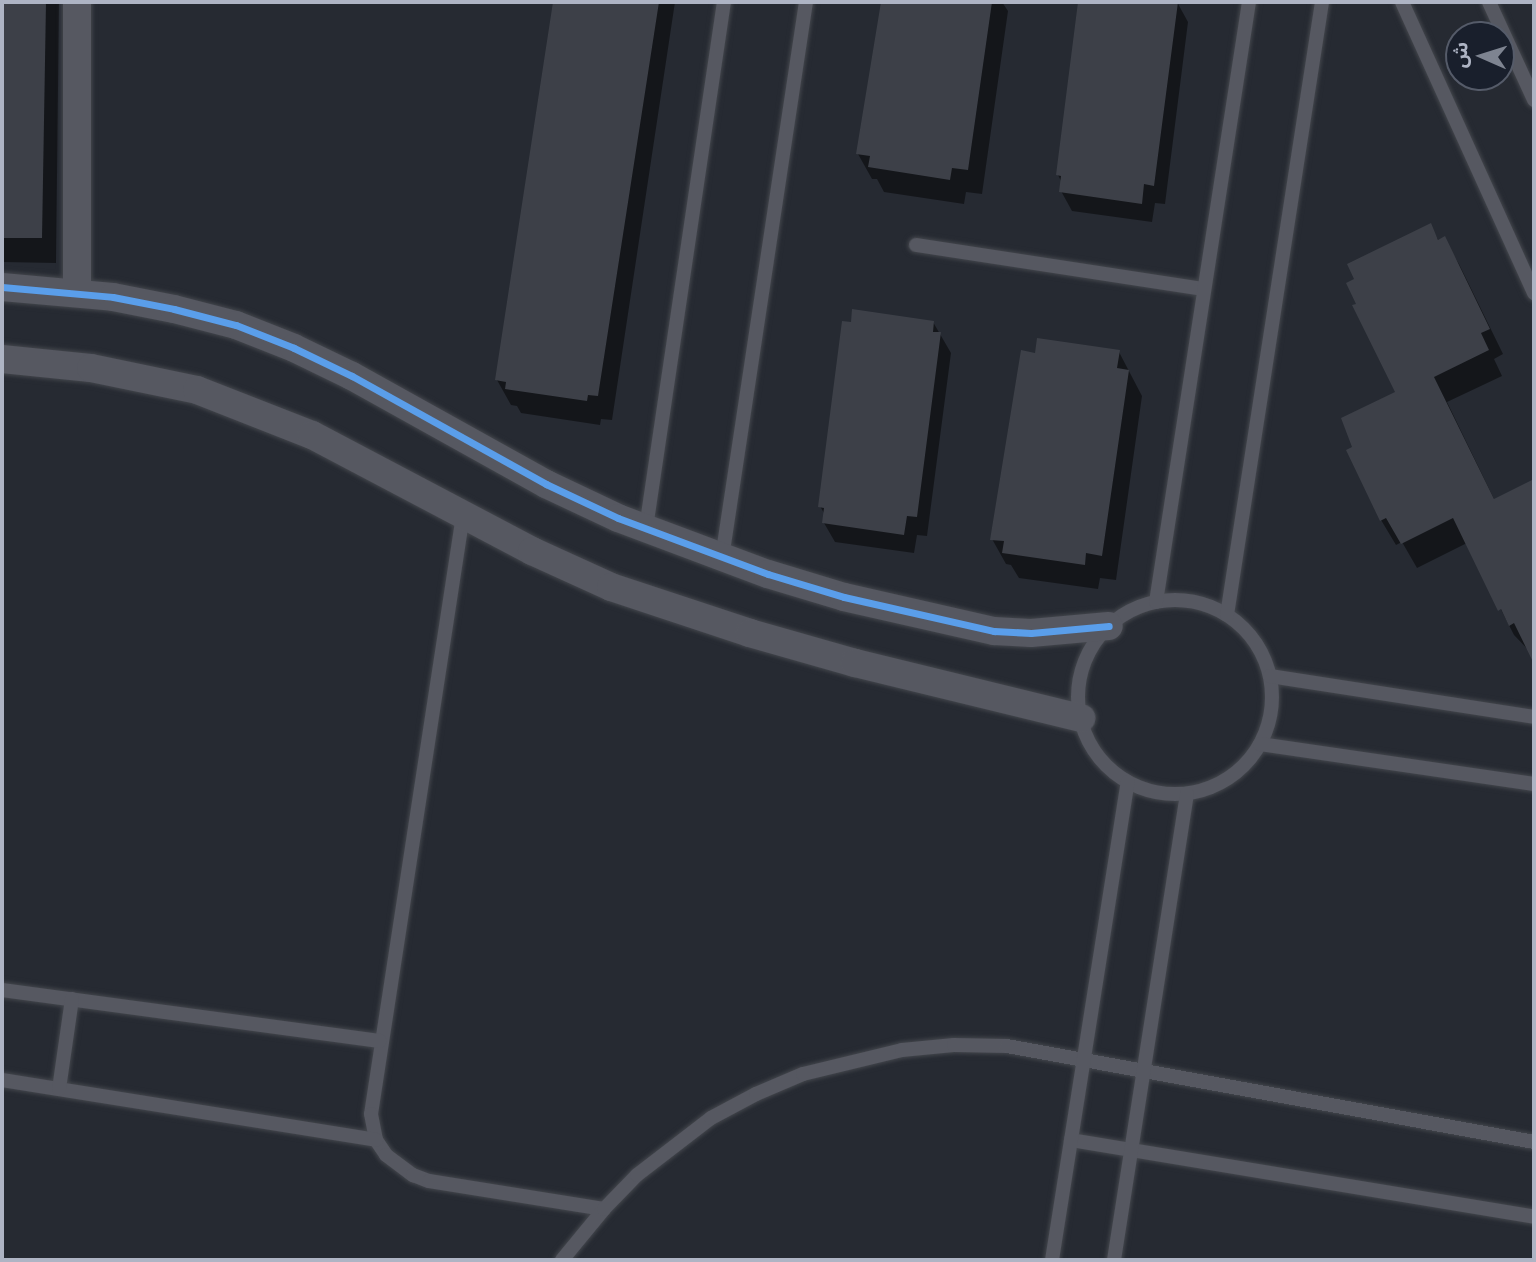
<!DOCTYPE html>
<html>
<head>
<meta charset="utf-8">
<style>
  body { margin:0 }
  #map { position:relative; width:1536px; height:1262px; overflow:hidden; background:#262a32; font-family:Figtree,"Noto Sans Arabic",sans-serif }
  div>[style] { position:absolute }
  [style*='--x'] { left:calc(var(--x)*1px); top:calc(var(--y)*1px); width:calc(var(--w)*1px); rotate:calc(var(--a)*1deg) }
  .shadow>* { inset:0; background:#0007 }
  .building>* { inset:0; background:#3d4048 }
  .roads { filter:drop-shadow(0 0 2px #43464c) drop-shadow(0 0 2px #43464c) }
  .lane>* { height:14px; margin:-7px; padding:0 7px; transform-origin:7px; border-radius:7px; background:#565861 }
  .lane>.ring { margin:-7px; padding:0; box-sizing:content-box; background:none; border:14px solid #565861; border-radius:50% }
  .street>* { height:28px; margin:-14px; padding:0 14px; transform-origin:14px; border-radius:14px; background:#565861 }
  .cycleway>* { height:7px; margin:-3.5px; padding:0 3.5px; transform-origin:3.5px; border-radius:3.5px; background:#5a9eea }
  span { translate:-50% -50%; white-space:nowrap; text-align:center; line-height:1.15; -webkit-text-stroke:5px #191f2c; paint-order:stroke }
  .frame { position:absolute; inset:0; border:4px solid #aeb4c4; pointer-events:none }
  .north { position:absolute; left:1445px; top:21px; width:70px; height:70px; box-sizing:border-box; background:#191f2c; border:2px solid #555b69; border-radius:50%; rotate:273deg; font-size:19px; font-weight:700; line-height:28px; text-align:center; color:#aeb4c4 }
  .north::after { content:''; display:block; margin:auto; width:24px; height:32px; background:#7e8491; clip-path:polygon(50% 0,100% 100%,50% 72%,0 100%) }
</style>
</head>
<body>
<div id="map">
  <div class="shadow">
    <div style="clip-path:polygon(2px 2px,59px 2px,56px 263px,2px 262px)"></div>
    <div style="clip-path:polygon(554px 2px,675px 2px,612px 420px,601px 419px,600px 425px,521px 413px,517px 406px,511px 405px,497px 380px)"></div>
    <div style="clip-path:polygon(882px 2px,1002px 2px,1008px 11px,982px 194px,966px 192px,964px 204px,884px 192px,877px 179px,872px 179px,858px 154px)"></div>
    <div style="clip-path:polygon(1080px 2px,1177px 2px,1188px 22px,1165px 204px,1155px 203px,1152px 222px,1072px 211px,1061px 191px,1062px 183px,1058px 175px)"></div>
    <div style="clip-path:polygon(1430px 226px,1439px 241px,1444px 239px,1459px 264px,1503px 354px,1494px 359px,1502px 376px,1447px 402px,1495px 501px,1534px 481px,1534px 656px,1514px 635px,1467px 543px,1417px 568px,1402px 542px,1396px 545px,1381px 520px,1354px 448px,1397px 392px)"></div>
    <div style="clip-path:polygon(933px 322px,951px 353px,927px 536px,917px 535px,914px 553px,835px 542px,824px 523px,825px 515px,820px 506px)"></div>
    <div style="clip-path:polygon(1119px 352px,1142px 396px,1116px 580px,1100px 578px,1098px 589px,1019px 578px,1011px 565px,1006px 564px,992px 539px,1037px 355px)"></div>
  </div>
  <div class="building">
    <div style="clip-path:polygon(2px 2px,46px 2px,42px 238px,2px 238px)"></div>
    <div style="clip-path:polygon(553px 2px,659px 2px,598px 396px,588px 395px,587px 401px,505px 389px,506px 382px,495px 380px)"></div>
    <div style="clip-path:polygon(881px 2px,992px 2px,968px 170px,952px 168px,950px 180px,868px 167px,870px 156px,856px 154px)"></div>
    <div style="clip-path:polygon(1078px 2px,1178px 2px,1154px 186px,1144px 184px,1142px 204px,1059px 192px,1061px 176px,1056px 175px)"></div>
    <div style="clip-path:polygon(1431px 223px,1438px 240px,1445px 236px,1490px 329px,1481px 333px,1489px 350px,1434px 377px,1494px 499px,1534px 479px,1534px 664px,1514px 623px,1509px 626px,1501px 609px,1498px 611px,1453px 518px,1401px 544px,1386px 518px,1380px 521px,1346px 450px,1352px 447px,1341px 418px,1395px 392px,1352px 305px,1356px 304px,1346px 283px,1354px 279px,1347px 264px)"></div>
    <div style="clip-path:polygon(852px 309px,934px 321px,933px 332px,941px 332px,917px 517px,907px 516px,904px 535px,822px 523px,824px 508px,818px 507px,842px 321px,851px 322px)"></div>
    <div style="clip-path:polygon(1037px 338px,1120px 350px,1117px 368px,1129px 370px,1102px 556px,1086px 553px,1085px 565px,1002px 553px,1004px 541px,990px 540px,1021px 350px,1035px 353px)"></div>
  </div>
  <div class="roads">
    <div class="lane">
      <div style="--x:1402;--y:2;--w:320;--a:65.6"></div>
      <div style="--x:1489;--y:2;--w:108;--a:65.3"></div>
      <div style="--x:916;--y:245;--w:291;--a:8.7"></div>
      <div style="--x:463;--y:515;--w:606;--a:98.73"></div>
      <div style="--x:371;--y:1114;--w:26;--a:79"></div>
      <div style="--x:376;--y:1140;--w:18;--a:56"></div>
      <div style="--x:386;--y:1155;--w:34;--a:37"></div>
      <div style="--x:413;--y:1175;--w:17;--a:21"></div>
      <div style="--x:429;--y:1181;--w:177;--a:9.1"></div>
      <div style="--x:646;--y:528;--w:532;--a:-81.57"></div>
      <div style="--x:722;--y:558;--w:562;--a:-81.41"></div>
      <div class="ring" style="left:1078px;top:600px;width:180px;height:180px"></div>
      <div style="--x:1156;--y:602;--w:607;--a:-81.19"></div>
      <div style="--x:1227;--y:615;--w:620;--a:-81.19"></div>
      <div style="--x:1270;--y:676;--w:267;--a:8.8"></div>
      <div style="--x:1260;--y:744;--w:277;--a:8.3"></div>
      <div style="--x:2;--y:990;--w:381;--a:7.7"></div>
      <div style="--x:2;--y:1080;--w:379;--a:9.1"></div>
      <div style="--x:59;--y:1089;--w:91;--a:-81.8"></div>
      <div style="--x:1071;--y:1140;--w:469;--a:9.4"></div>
      <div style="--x:562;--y:1260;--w:66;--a:-50.5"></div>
      <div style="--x:604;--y:1209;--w:47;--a:-45.9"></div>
      <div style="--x:637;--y:1175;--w:93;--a:-37.6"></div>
      <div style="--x:711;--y:1118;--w:51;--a:-28.1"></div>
      <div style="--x:756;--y:1094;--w:51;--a:-23.1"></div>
      <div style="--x:803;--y:1074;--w:102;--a:-13.6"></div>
      <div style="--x:902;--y:1050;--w:52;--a:-5.5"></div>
      <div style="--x:954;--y:1045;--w:53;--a:1.1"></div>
      <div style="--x:1007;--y:1046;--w:536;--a:10.32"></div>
      <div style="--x:1052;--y:1260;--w:484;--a:-81"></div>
      <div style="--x:1114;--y:1260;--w:472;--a:-81.1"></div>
    </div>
    <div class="street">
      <div style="--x:2;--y:287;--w:111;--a:5.1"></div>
      <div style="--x:113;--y:297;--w:62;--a:11.1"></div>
      <div style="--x:174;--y:309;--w:64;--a:14.5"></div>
      <div style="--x:236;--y:325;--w:62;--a:21.6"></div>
      <div style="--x:294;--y:348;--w:64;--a:25.8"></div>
      <div style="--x:352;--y:376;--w:222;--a:29.1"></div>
      <div style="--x:546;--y:484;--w:80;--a:25.3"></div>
      <div style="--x:618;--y:518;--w:160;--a:20.5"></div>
      <div style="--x:768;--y:574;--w:79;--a:16.8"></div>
      <div style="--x:844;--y:597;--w:154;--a:12.8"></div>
      <div style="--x:994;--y:631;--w:37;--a:3"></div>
      <div style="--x:1031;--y:633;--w:78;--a:-5.1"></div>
      <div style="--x:77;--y:292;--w:290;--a:-90"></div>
      <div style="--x:2;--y:359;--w:89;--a:5.8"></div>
      <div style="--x:91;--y:368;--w:108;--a:11.7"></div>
      <div style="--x:197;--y:390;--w:123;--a:21.4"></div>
      <div style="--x:312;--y:435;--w:249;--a:27.8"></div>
      <div style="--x:532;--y:551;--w:87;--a:24.5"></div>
      <div style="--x:611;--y:587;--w:146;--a:18.3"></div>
      <div style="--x:750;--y:633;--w:109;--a:15.9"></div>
      <div style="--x:855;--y:663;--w:233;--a:13.7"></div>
    </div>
  </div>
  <div class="cycleway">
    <div style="--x:2;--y:287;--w:111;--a:5.1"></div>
    <div style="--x:113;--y:297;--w:62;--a:11.1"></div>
    <div style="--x:174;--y:309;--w:64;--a:14.5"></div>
    <div style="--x:236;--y:325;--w:62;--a:21.6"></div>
    <div style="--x:294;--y:348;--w:64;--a:25.8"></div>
    <div style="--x:352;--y:376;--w:222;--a:29.1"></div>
    <div style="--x:546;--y:484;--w:80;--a:25.3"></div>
    <div style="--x:618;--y:518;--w:160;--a:20.5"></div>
    <div style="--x:768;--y:574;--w:79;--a:16.8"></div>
    <div style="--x:844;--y:597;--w:154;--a:12.8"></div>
    <div style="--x:994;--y:631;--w:37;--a:3"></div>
    <div style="--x:1031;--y:633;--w:78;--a:-5.1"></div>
  </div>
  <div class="frame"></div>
  <div class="north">ش</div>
</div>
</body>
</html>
